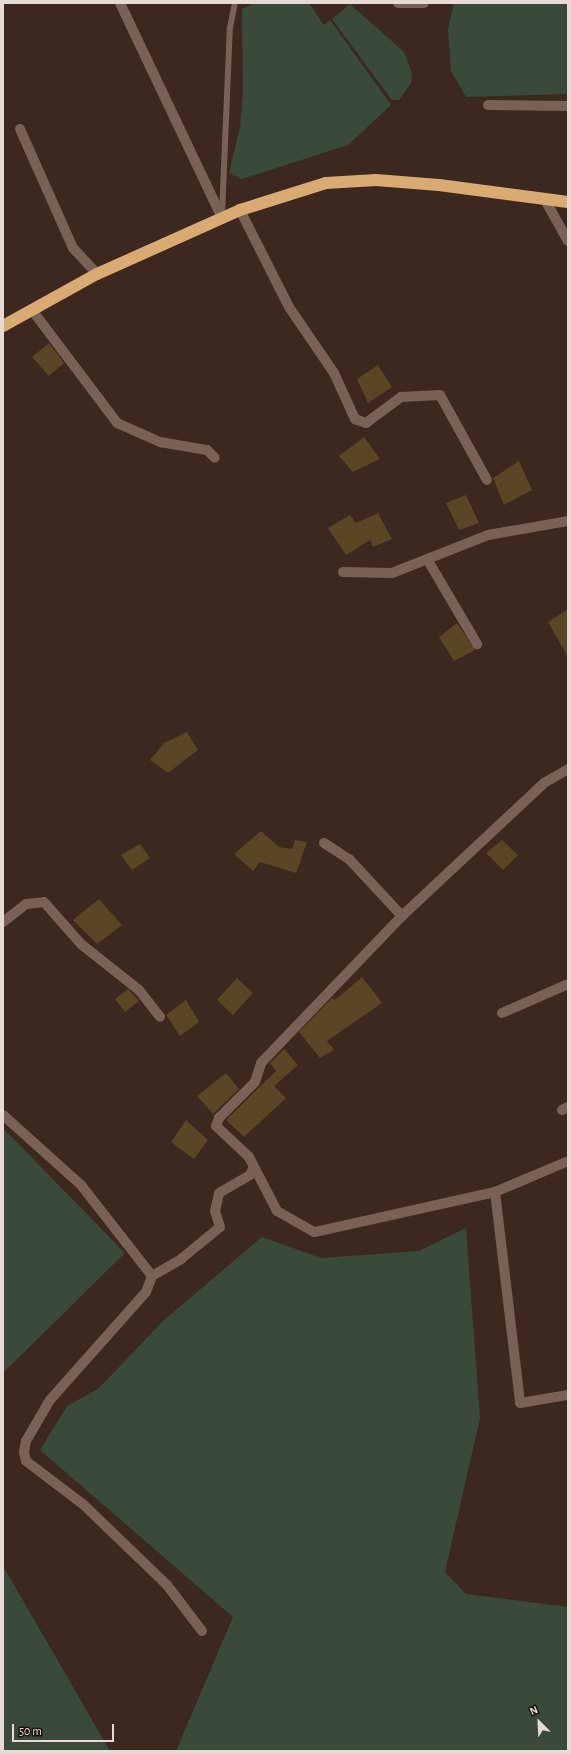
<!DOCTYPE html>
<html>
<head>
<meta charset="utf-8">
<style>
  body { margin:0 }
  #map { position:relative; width:571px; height:1754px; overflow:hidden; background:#3c281e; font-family:"Alegreya Sans",sans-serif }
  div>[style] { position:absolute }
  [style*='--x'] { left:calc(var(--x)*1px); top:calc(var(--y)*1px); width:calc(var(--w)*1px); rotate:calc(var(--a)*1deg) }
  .green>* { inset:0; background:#394b38 }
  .building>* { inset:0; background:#5a4524 }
  .lane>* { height:6px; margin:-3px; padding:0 3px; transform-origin:3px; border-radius:3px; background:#796157 }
  .street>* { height:10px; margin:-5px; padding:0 5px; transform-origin:5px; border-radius:5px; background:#796157 }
  .secondary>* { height:10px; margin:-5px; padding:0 5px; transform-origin:5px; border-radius:5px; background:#796157 }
  .highway>* { height:12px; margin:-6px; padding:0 6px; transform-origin:6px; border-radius:6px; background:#d9ab73 }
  span { translate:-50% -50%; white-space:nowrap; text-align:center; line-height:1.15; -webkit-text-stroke:3px #1c130f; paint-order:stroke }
  .frame { position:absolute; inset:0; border:4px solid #e7d9d3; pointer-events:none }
  .north { position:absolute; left:519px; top:1702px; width:40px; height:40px; -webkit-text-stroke:3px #1c130f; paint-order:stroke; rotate:336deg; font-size:11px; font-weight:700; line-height:16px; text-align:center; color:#e7d9d3 }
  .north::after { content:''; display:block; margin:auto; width:14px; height:18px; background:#e7d9d3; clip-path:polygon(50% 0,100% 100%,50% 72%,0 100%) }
  .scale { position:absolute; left:12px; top:1724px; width:102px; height:18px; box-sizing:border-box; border:2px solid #e7d9d3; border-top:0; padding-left:5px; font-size:12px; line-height:14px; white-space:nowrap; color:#e7d9d3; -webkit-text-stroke:3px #1c130f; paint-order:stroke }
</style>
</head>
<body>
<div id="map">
  <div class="green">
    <div style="clip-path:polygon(255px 3px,309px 3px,324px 25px,330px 20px,391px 105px,348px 145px,242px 179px,229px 173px,240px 127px,243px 93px,242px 9px)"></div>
    <div style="clip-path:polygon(454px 3px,568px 3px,568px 94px,466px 97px,451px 71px,448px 29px)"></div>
    <div style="clip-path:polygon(350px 4px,404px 52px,412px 74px,411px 83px,399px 100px,392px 100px,332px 19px)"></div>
    <div style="clip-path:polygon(3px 1128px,125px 1253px,3px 1373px)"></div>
    <div style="clip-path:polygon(466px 1228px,480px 1418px,445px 1572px,466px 1594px,568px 1607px,568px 1751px,176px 1751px,233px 1617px,40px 1450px,67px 1406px,98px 1389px,164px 1320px,262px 1237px,321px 1258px,419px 1251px)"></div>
    <div style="clip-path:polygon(3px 1566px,110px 1751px,3px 1751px)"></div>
  </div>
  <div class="building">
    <div style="clip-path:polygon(49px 343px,64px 363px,49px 376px,32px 357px)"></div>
    <div style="clip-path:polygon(378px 365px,392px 387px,368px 403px,357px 379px)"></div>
    <div style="clip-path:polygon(364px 437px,380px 459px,353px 472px,339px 456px)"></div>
    <div style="clip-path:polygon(519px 461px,532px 490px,504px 505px,493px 478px)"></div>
    <div style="clip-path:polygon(466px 495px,479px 523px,459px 530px,446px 503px)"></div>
    <div style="clip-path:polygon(378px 513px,392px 539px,373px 547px,370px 540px,346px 555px,328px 528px,350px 515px,356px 523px)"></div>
    <div style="clip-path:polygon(568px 609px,568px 657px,548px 622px)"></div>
    <div style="clip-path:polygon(457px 623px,475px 650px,454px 661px,439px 637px)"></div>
    <div style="clip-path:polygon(187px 732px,198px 750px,168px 773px,150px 760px,164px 743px)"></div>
    <div style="clip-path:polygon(261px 831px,279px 847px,292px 849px,295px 840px,307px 842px,296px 873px,260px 862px,253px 871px,234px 854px)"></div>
    <div style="clip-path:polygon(502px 840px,518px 855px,503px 870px,486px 853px)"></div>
    <div style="clip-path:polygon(140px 844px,150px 858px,132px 870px,121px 855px)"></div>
    <div style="clip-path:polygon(99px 899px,122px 925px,97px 944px,73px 920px)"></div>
    <div style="clip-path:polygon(362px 977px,382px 1003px,327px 1041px,334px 1050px,320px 1058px,299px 1032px,332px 998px,335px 1000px)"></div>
    <div style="clip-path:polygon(237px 978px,253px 993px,233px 1015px,217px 1000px)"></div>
    <div style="clip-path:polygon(128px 989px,139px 1001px,125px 1012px,115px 999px)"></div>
    <div style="clip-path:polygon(186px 1000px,199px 1022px,180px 1036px,166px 1015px)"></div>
    <div style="clip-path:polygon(284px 1049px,298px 1065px,274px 1086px,286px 1098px,244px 1137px,226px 1120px,276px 1071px,270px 1063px)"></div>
    <div style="clip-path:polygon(226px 1073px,239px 1089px,213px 1114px,197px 1096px)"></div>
    <div style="clip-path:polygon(186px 1120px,208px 1140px,194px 1159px,171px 1142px)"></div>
  </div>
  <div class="lane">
    <div style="--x:222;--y:215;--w:187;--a:-87.6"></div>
    <div style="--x:230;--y:28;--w:25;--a:-79"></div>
  </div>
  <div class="street">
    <div style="--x:398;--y:3;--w:26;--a:0"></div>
    <div style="--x:488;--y:105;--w:80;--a:0.7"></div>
    <div style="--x:20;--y:129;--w:130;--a:66"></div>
    <div style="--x:73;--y:248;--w:35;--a:47"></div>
    <div style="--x:544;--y:198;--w:49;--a:60.8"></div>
    <div style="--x:240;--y:210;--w:109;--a:63.2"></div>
    <div style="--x:289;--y:307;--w:80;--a:55.7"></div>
    <div style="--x:334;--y:373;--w:51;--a:65.5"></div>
    <div style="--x:355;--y:419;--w:12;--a:20"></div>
    <div style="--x:366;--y:423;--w:44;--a:-36.6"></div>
    <div style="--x:401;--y:397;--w:39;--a:-3"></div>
    <div style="--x:440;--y:395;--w:97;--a:61.1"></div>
    <div style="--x:32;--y:310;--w:141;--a:53"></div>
    <div style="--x:117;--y:423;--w:47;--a:23.8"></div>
    <div style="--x:160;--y:442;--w:48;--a:9.7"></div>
    <div style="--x:207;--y:450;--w:11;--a:45"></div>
    <div style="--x:427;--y:559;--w:99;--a:59.5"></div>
    <div style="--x:343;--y:572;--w:49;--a:1.2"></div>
    <div style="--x:392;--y:573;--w:103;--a:-21.6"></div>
    <div style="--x:488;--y:535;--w:81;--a:-9.9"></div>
    <div style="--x:324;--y:843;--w:30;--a:33"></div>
    <div style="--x:349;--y:859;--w:78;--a:47.1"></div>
    <div style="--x:3;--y:922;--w:29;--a:-38"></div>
    <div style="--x:26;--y:904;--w:18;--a:-6"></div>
    <div style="--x:44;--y:902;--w:56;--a:48.6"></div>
    <div style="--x:81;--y:944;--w:74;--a:38.4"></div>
    <div style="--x:139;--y:990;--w:34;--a:52"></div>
    <div style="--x:502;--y:1013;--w:72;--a:-23.7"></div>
    <div style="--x:562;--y:1110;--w:7;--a:-27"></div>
    <div style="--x:3;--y:1115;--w:105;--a:41.9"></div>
    <div style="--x:81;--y:1185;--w:115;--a:52"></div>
    <div style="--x:566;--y:1162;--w:77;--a:157.1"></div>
    <div style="--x:495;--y:1192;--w:185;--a:167.5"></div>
    <div style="--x:314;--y:1232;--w:43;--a:-150.4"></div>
    <div style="--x:277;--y:1211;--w:61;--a:-117.4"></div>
    <div style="--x:249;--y:1157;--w:45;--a:-136.8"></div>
    <div style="--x:216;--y:1126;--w:9;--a:-69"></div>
    <div style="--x:219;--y:1118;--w:51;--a:-45"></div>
    <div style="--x:255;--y:1082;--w:20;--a:-72"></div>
    <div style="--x:261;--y:1063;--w:204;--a:-46.2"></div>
    <div style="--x:402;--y:916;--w:195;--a:-43.1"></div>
    <div style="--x:544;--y:783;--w:28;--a:-30"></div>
    <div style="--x:495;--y:1192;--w:212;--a:83.2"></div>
    <div style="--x:520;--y:1403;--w:49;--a:-9.5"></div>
    <div style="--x:202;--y:1631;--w:58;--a:-127.3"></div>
    <div style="--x:167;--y:1585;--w:115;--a:-136.1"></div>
    <div style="--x:84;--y:1505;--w:73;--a:-142.8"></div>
    <div style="--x:26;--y:1461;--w:9;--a:-103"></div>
    <div style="--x:24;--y:1452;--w:11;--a:-80"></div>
    <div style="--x:26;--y:1441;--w:48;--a:-59.7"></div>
    <div style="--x:50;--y:1400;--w:144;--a:-48.4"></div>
    <div style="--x:146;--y:1292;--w:17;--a:-69"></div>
    <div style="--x:152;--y:1276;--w:34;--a:-30"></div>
    <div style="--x:181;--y:1259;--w:50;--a:-39.4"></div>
    <div style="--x:220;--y:1227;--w:17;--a:-107"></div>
    <div style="--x:215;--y:1211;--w:18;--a:-77"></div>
    <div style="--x:219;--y:1193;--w:36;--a:-30"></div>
    <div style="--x:250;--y:1175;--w:7;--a:-63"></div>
  </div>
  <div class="secondary">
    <div style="--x:120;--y:3;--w:238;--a:64.6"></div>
  </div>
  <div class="highway">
    <div style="--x:3;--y:326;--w:107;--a:-29"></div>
    <div style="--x:97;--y:274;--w:157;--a:-24.1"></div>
    <div style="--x:240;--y:210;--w:90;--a:-17.4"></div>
    <div style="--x:326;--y:183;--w:50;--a:-3.4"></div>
    <div style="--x:376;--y:180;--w:63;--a:4.5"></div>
    <div style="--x:439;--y:185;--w:130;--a:7.5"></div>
  </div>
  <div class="frame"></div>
  <div class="north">N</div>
  <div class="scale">50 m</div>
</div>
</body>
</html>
